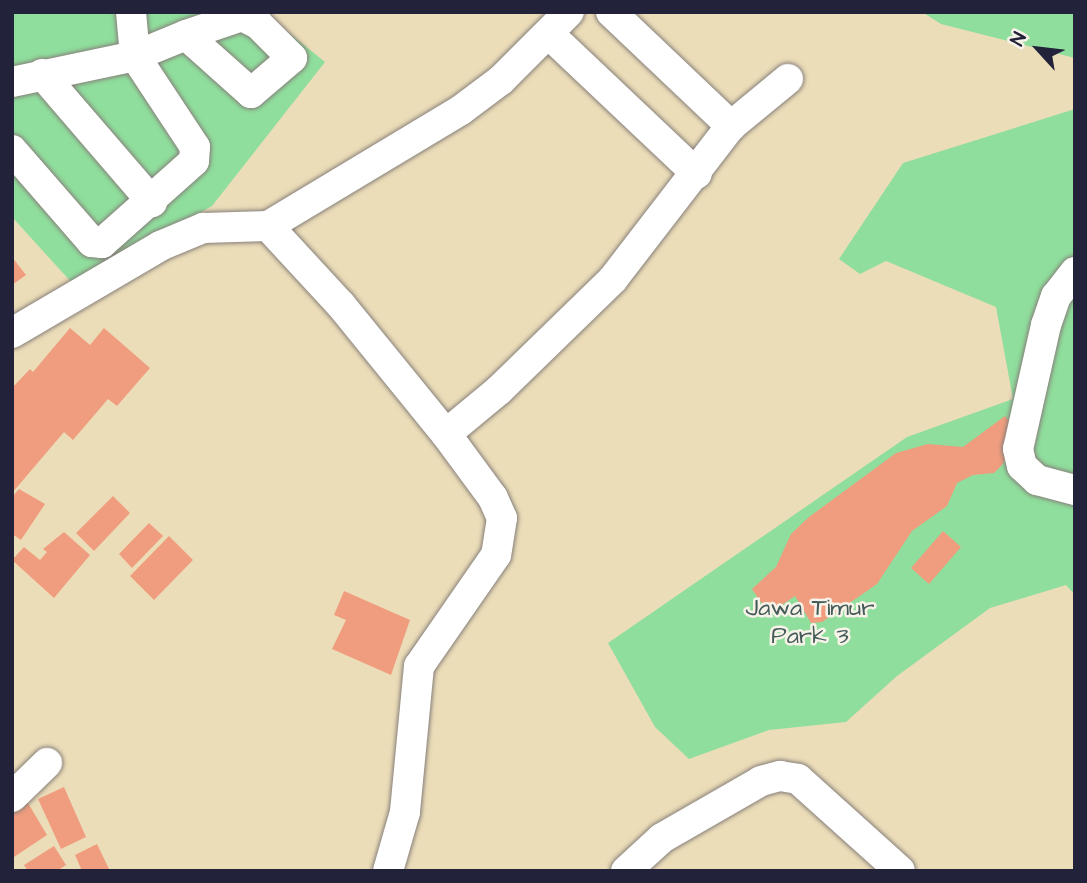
<!DOCTYPE html>
<html>
<head>
<meta charset="utf-8">
<style>
  body { margin:0 }
  #map { position:relative; width:1087px; height:883px; overflow:hidden; background:#ecddb9; font-family:"Architects Daughter",sans-serif }
  div>[style] { position:absolute }
  [style*='--x'] { left:calc(var(--x)*1px); top:calc(var(--y)*1px); width:calc(var(--w)*1px); rotate:calc(var(--a)*1deg) }
  .green>* { inset:0; background:#8fde9d }
  .building>* { inset:0; background:#f09d7f }
  .roads { filter:drop-shadow(0 0 2px #87807a) drop-shadow(0 0 2px #87807a) }
  .minor>* { height:30px; margin:-15px; padding:0 15px; transform-origin:15px; border-radius:15px; background:#fff }
  span { translate:-50% -50%; white-space:nowrap; text-align:center; line-height:1.15; -webkit-text-stroke:5px #f7f3e8; paint-order:stroke }
  .park-label { font-size:24px; color:#435a58 }
  .frame { position:absolute; inset:0; border:14px solid #22223b; pointer-events:none }
  .north { position:absolute; left:1003px; top:14px; width:70px; height:70px; -webkit-text-stroke:5px #f7f3e8; paint-order:stroke; rotate:297deg; font-size:19px; font-weight:700; line-height:28px; text-align:center; color:#22223b }
  .north::after { content:''; display:block; margin:auto; width:24px; height:32px; background:#22223b; clip-path:polygon(50% 0,100% 100%,50% 72%,0 100%) }
</style>
</head>
<body>
<div id="map">
  <div class="green">
    <div style="clip-path:polygon(12px 12px,263px 12px,325px 62px,212px 206px,73px 284px,12px 217px)"></div>
    <div style="clip-path:polygon(922px 12px,1075px 12px,1075px 58px,941px 24px)"></div>
    <div style="clip-path:polygon(1075px 109px,1075px 595px,1066px 585px,990px 608px,897px 676px,846px 722px,769px 730px,689px 759px,655px 727px,608px 643px,907px 437px,1013px 399px,996px 307px,886px 261px,860px 274px,839px 259px,903px 163px)"></div>
  </div>
  <div class="building">
    <div style="clip-path:polygon(12px 257px,26px 275px,12px 285px)"></div>
    <div style="clip-path:polygon(70px 328px,90px 345px,104px 328px,150px 368px,117px 406px,108px 399px,73px 440px,64px 432px,12px 493px,12px 388px,30px 369px,33px 372px)"></div>
    <div style="clip-path:polygon(1005px 416px,1017px 429px,1003px 464px,994px 473px,973px 475px,957px 483px,947px 506px,912px 531px,877px 584px,822px 622px,811px 623px,795px 596px,769px 614px,752px 589px,776px 567px,791px 534px,809px 517px,896px 453px,928px 444px,963px 447px)"></div>
    <div style="clip-path:polygon(19px 489px,45px 504px,21px 540px,12px 534px,12px 497px)"></div>
    <div style="clip-path:polygon(113px 496px,130px 513px,94px 551px,76px 533px)"></div>
    <div style="clip-path:polygon(149px 523px,163px 536px,132px 568px,119px 554px)"></div>
    <div style="clip-path:polygon(943px 531px,961px 547px,929px 584px,911px 568px)"></div>
    <div style="clip-path:polygon(64px 532px,90px 555px,54px 598px,12px 560px,24px 547px,40px 560px,47px 552px,43px 549px)"></div>
    <div style="clip-path:polygon(169px 536px,193px 560px,154px 600px,130px 576px)"></div>
    <div style="clip-path:polygon(344px 591px,410px 620px,391px 675px,332px 649px,346px 620px,334px 615px)"></div>
    <div style="clip-path:polygon(64px 787px,86px 837px,61px 849px,38px 799px)"></div>
    <div style="clip-path:polygon(25px 798px,47px 835px,14px 857px,12px 806px)"></div>
    <div style="clip-path:polygon(97px 844px,110px 871px,82px 871px,75px 855px)"></div>
    <div style="clip-path:polygon(54px 846px,66px 865px,57px 871px,28px 871px,24px 865px)"></div>
  </div>
  <div class="roads">
    <div class="minor">
      <div style="--x:611;--y:12;--w:166;--a:43.5"></div>
      <div style="--x:550;--y:35;--w:202;--a:43.4"></div>
      <div style="--x:42;--y:74;--w:169;--a:49.3"></div>
      <div style="--x:12;--y:82;--w:126;--a:-11.9"></div>
      <div style="--x:135;--y:56;--w:55;--a:-22.4"></div>
      <div style="--x:186;--y:35;--w:59;--a:-18.7"></div>
      <div style="--x:242;--y:16;--w:18;--a:27"></div>
      <div style="--x:258;--y:24;--w:48;--a:45"></div>
      <div style="--x:292;--y:58;--w:54;--a:139.5"></div>
      <div style="--x:251;--y:93;--w:87;--a:-138.3"></div>
      <div style="--x:12;--y:150;--w:122;--a:49"></div>
      <div style="--x:92;--y:242;--w:10;--a:6"></div>
      <div style="--x:102;--y:243;--w:123;--a:-41.7"></div>
      <div style="--x:194;--y:161;--w:14;--a:-86"></div>
      <div style="--x:195;--y:147;--w:109;--a:-123.4"></div>
      <div style="--x:135;--y:56;--w:44;--a:-95.2"></div>
      <div style="--x:268;--y:226;--w:108;--a:47.3"></div>
      <div style="--x:341;--y:305;--w:166;--a:50.9"></div>
      <div style="--x:446;--y:434;--w:79;--a:53.7"></div>
      <div style="--x:493;--y:498;--w:22;--a:66"></div>
      <div style="--x:502;--y:518;--w:37;--a:99"></div>
      <div style="--x:496;--y:555;--w:135;--a:124.7"></div>
      <div style="--x:419;--y:666;--w:147;--a:95.5"></div>
      <div style="--x:405;--y:812;--w:61;--a:106.1"></div>
      <div style="--x:1075;--y:272;--w:31;--a:128"></div>
      <div style="--x:1056;--y:296;--w:31;--a:109"></div>
      <div style="--x:1046;--y:325;--w:127;--a:102.7"></div>
      <div style="--x:1018;--y:449;--w:17;--a:77"></div>
      <div style="--x:1022;--y:466;--w:21;--a:43"></div>
      <div style="--x:1037;--y:480;--w:39;--a:15"></div>
      <div style="--x:12;--y:333;--w:172;--a:-30.4"></div>
      <div style="--x:160;--y:246;--w:47;--a:-22.7"></div>
      <div style="--x:203;--y:228;--w:65;--a:-1.8"></div>
      <div style="--x:268;--y:226;--w:225;--a:-31"></div>
      <div style="--x:461;--y:110;--w:50;--a:-36.9"></div>
      <div style="--x:501;--y:80;--w:96;--a:-45"></div>
      <div style="--x:446;--y:434;--w:69;--a:-39.7"></div>
      <div style="--x:499;--y:390;--w:159;--a:-44.2"></div>
      <div style="--x:613;--y:279;--w:193;--a:-52.4"></div>
      <div style="--x:731;--y:126;--w:74;--a:-39.5"></div>
      <div style="--x:12;--y:797;--w:49;--a:-44.2"></div>
      <div style="--x:626;--y:871;--w:49;--a:-42.5"></div>
      <div style="--x:662;--y:838;--w:114;--a:-29.9"></div>
      <div style="--x:761;--y:781;--w:20;--a:-15"></div>
      <div style="--x:780;--y:776;--w:18;--a:9"></div>
      <div style="--x:798;--y:779;--w:137;--a:42"></div>
    </div>
  </div>
  <div class="park-label">
    <span style="left:810px;top:623px">Jawa Timur<br>Park 3</span>
  </div>
  <div class="frame"></div>
  <div class="north">N</div>
</div>
</body>
</html>
